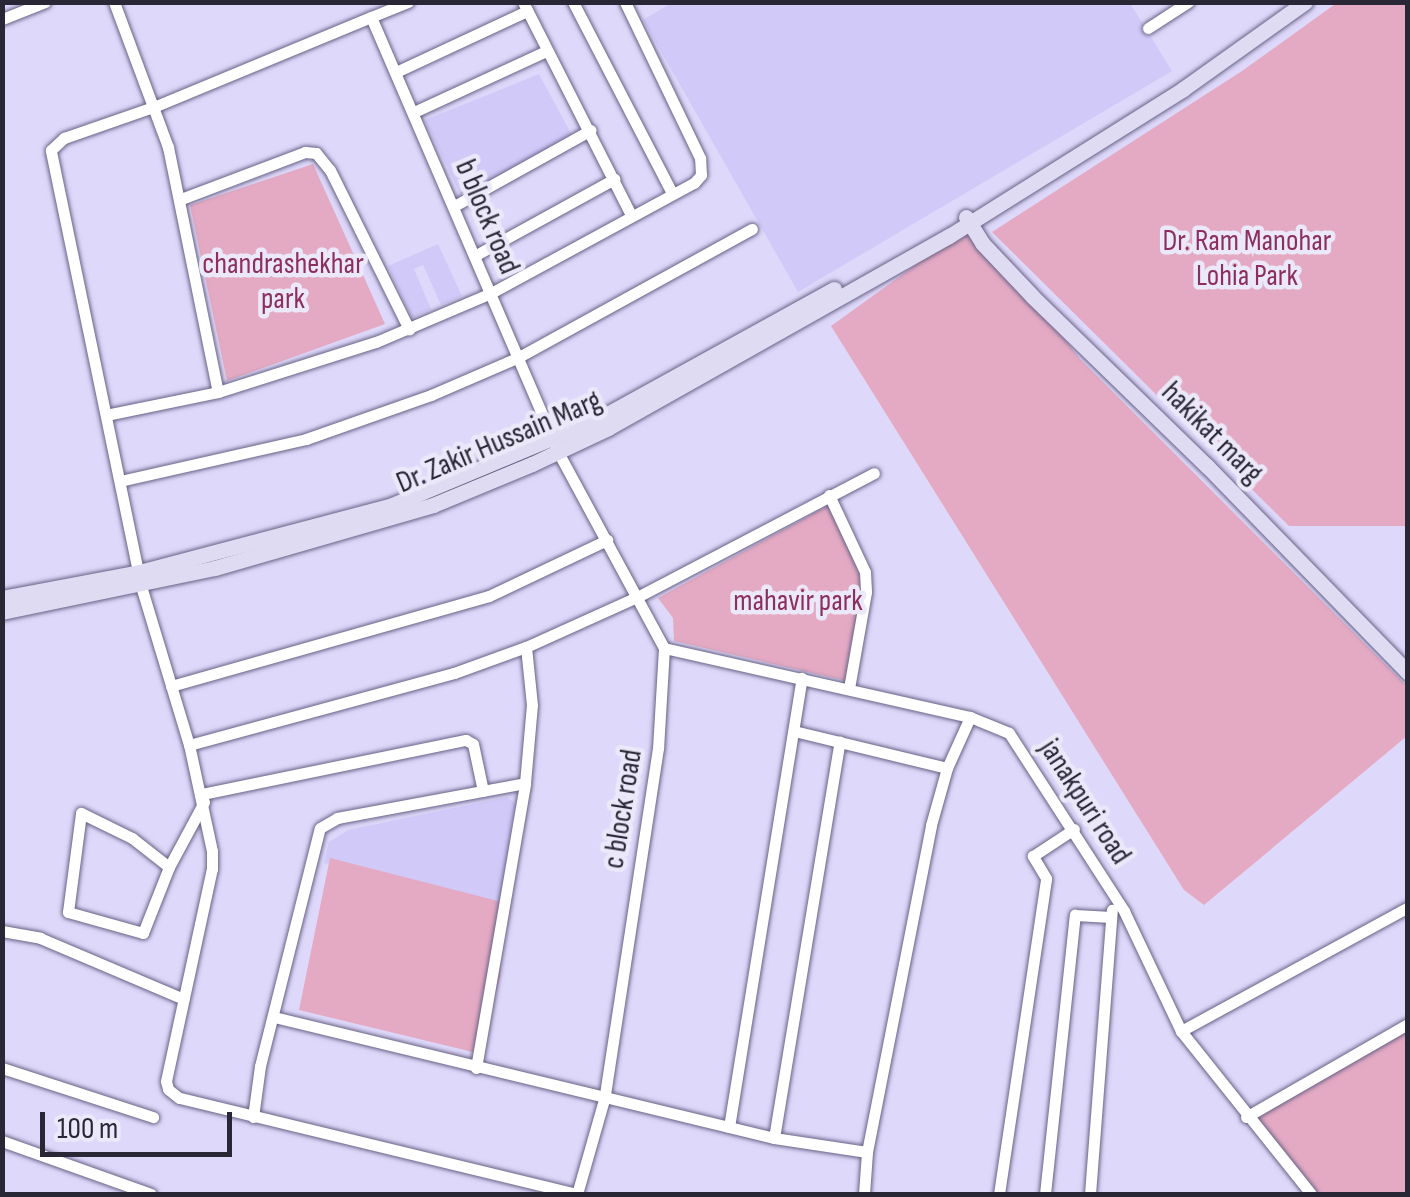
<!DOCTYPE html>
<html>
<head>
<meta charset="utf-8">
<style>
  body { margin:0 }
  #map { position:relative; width:1410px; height:1197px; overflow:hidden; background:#ded9fa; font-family:"Sofia Sans Condensed",sans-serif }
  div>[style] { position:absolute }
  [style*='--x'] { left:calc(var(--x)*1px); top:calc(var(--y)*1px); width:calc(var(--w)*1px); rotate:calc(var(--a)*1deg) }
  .built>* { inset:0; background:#d1caf9 }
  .green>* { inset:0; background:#e4aac3 }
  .roads { filter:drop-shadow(0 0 2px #686286) drop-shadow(0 0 2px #686286) }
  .street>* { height:11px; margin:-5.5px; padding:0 5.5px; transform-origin:5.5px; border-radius:5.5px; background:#fff }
  .secondary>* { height:15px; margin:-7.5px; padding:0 7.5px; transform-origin:7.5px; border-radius:7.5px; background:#dfdbf2 }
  span { translate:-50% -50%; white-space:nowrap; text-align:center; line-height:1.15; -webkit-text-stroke:9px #ebe8f9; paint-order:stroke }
  .street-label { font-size:30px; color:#292635 }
  .park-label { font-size:30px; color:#8c2e5e }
  .frame { position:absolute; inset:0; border:5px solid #292635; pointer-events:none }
  .scale { position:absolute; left:40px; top:1112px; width:192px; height:45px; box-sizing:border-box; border:5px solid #292635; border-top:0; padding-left:12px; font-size:30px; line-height:35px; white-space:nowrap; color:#292635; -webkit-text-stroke:8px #ebe8f9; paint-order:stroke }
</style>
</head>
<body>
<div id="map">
  <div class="built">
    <div style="clip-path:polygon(673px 2px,1130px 3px,1172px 71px,798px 292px,643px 20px)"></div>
    <div style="clip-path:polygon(539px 74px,574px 139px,460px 194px,425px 120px)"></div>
    <div style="clip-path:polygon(438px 244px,462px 296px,441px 305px,423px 265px,414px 269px,431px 309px,412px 318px,388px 266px)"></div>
    <div style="clip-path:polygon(507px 797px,515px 803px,500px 905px,324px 863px,329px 842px,348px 830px)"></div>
  </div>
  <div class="green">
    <div style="clip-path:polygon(1338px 2px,1407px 3px,1407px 526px,1289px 526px,992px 232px,1242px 71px)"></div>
    <div style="clip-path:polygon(313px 164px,385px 324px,227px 381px,190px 205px)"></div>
    <div style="clip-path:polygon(978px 228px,1080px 359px,1407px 686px,1407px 736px,1204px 905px,1184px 890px,831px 326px,949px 241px)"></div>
    <div style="clip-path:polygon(829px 505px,871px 582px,851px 682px,674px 641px,673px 618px,658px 598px)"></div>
    <div style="clip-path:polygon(330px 858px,502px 902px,500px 978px,477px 1053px,299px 1010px)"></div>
    <div style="clip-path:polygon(1407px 1024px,1407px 1194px,1311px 1194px,1246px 1117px)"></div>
  </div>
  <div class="roads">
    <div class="street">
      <div style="--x:114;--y:2;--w:155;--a:69.6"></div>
      <div style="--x:168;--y:147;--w:250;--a:78.5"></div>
      <div style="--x:523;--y:2;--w:239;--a:63.1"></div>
      <div style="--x:573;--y:2;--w:215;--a:62.6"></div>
      <div style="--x:371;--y:17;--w:473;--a:66.7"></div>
      <div style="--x:558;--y:452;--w:223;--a:61.6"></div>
      <div style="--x:664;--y:648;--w:100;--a:93.4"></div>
      <div style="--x:658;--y:748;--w:352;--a:98.7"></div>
      <div style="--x:605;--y:1096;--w:102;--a:105.9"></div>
      <div style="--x:577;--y:1194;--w:409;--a:-166.4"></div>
      <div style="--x:179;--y:1098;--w:14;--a:-141"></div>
      <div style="--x:168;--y:1089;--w:8;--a:-104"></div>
      <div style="--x:166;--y:1081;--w:217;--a:-77.8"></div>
      <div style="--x:212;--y:869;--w:18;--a:-90"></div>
      <div style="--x:212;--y:851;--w:108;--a:-102.2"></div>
      <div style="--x:189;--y:745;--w:166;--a:-106.8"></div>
      <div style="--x:141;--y:586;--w:445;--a:-101.7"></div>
      <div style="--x:51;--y:150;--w:18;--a:-43"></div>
      <div style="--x:64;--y:138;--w:97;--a:-19.2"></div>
      <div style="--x:156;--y:106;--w:233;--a:-22.5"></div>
      <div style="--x:371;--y:17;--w:40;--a:-22"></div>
      <div style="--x:2;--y:19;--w:46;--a:-21.6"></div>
      <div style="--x:1148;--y:28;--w:48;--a:-33"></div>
      <div style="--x:396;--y:72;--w:145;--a:-25"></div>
      <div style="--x:414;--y:112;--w:145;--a:-24.8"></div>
      <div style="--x:181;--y:199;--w:133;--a:-20.8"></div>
      <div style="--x:305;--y:152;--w:11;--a:5"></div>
      <div style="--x:316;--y:153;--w:22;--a:51"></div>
      <div style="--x:330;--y:170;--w:178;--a:63.6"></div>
      <div style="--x:456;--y:205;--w:154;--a:-29.1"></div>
      <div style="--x:476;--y:255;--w:158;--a:-28.8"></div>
      <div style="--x:106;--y:415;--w:114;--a:-11.6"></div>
      <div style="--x:218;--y:392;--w:166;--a:-17.6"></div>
      <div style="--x:376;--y:342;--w:125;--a:-23.1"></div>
      <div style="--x:491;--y:293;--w:231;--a:-28.5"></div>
      <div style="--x:694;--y:183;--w:11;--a:-49"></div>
      <div style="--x:701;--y:175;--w:17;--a:-93"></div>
      <div style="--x:700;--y:158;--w:173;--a:-115.7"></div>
      <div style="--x:120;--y:481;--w:191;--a:-12.7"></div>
      <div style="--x:306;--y:439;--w:133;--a:-19.4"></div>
      <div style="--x:431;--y:395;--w:94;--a:-23.3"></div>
      <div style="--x:517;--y:358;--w:268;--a:-28.8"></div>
      <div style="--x:829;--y:495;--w:85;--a:64.9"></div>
      <div style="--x:865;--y:572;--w:20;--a:87"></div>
      <div style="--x:866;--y:592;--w:97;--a:100"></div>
      <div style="--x:664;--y:648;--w:314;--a:12.7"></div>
      <div style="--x:970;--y:717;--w:42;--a:22.3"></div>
      <div style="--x:1009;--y:733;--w:212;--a:57.1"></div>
      <div style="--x:1124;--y:911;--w:133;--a:64.6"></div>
      <div style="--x:1181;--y:1031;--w:208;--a:51.4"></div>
      <div style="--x:171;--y:686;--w:330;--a:-15.8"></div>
      <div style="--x:489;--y:596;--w:131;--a:-25.4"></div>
      <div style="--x:794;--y:731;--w:157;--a:13.6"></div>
      <div style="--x:189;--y:745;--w:275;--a:-15.2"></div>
      <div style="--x:454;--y:673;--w:77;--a:-19.9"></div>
      <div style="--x:526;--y:647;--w:124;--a:-24.3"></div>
      <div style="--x:639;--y:596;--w:265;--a:-27.6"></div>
      <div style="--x:202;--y:794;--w:269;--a:-11.6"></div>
      <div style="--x:466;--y:740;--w:8;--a:30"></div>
      <div style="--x:473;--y:744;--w:48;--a:78"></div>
      <div style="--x:169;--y:867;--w:71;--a:111.5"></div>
      <div style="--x:143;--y:933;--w:78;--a:-164.4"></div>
      <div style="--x:68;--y:912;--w:100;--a:-82.5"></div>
      <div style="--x:81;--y:813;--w:57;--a:26.1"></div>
      <div style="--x:132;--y:838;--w:47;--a:38.1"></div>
      <div style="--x:169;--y:867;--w:74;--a:-61.7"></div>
      <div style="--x:2;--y:931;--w:39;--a:10"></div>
      <div style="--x:40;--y:938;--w:156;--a:23"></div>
      <div style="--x:274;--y:1017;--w:514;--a:13.6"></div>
      <div style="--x:774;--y:1138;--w:94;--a:8.6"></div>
      <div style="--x:1181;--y:1031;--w:259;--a:-28.6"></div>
      <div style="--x:2;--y:1068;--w:159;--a:18"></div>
      <div style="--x:476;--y:1068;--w:289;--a:-80.2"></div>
      <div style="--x:525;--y:783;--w:78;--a:-84.9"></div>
      <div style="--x:532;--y:705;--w:58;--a:-95.9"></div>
      <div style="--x:253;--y:1117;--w:51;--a:-82.2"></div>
      <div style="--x:260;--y:1066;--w:245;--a:-75.9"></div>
      <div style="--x:320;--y:828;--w:20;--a:-30"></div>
      <div style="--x:337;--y:818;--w:191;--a:-10.5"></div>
      <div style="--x:1246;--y:1117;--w:187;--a:-29.9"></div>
      <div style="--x:729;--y:1127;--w:455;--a:-80.8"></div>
      <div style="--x:774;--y:1138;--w:402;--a:-80.6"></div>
      <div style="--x:2;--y:1141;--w:158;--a:19.6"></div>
      <div style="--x:864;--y:1194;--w:42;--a:-85.9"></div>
      <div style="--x:867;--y:1152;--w:333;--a:-78.9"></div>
      <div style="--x:931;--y:825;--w:59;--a:-74.3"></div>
      <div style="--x:947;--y:768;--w:56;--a:-65.7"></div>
      <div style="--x:999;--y:1194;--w:319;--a:-81.5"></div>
      <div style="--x:1046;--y:878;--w:26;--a:-121"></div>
      <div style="--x:1033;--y:856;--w:49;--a:-33.4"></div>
      <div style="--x:1045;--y:1194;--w:281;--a:-83.9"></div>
      <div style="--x:1075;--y:915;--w:36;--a:3"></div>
      <div style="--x:1090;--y:1194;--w:285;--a:-85.6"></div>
    </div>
    <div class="secondary">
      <div style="--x:966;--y:217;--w:31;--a:58"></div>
      <div style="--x:982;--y:243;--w:74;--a:46.6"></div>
      <div style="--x:1033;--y:297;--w:243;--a:44.2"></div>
      <div style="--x:1207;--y:466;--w:289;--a:45.8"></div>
      <div style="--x:2;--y:598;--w:139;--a:-10.7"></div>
      <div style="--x:139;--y:572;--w:262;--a:-14.8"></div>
      <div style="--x:392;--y:505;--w:228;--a:-22.7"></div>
      <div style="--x:602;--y:417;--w:265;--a:-28.9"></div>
      <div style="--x:2;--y:612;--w:217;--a:-11.7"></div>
      <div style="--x:215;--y:568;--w:227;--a:-16.1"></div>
      <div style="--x:433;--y:505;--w:107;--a:-22.5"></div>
      <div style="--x:532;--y:464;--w:84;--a:-25.3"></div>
      <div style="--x:608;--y:428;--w:391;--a:-29.4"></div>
      <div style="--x:949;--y:236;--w:276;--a:-32.1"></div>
      <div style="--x:1183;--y:89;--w:150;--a:-35.5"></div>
    </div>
  </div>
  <div class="street-label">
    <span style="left:487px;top:217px;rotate:67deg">b block road</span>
    <span style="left:1212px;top:433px;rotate:45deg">hakikat marg</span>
    <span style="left:499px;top:442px;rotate:-23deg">Dr. Zakir Hussain Marg</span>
    <span style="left:1085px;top:802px;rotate:57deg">janakpuri road</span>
    <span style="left:623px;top:809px;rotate:-81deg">c block road</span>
  </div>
  <div class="park-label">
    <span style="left:1247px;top:258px">Dr. Ram Manohar<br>Lohia Park</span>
    <span style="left:283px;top:281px">chandrashekhar<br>park</span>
    <span style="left:798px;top:601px">mahavir park</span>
  </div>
  <div class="frame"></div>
  <div class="scale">100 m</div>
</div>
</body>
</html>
